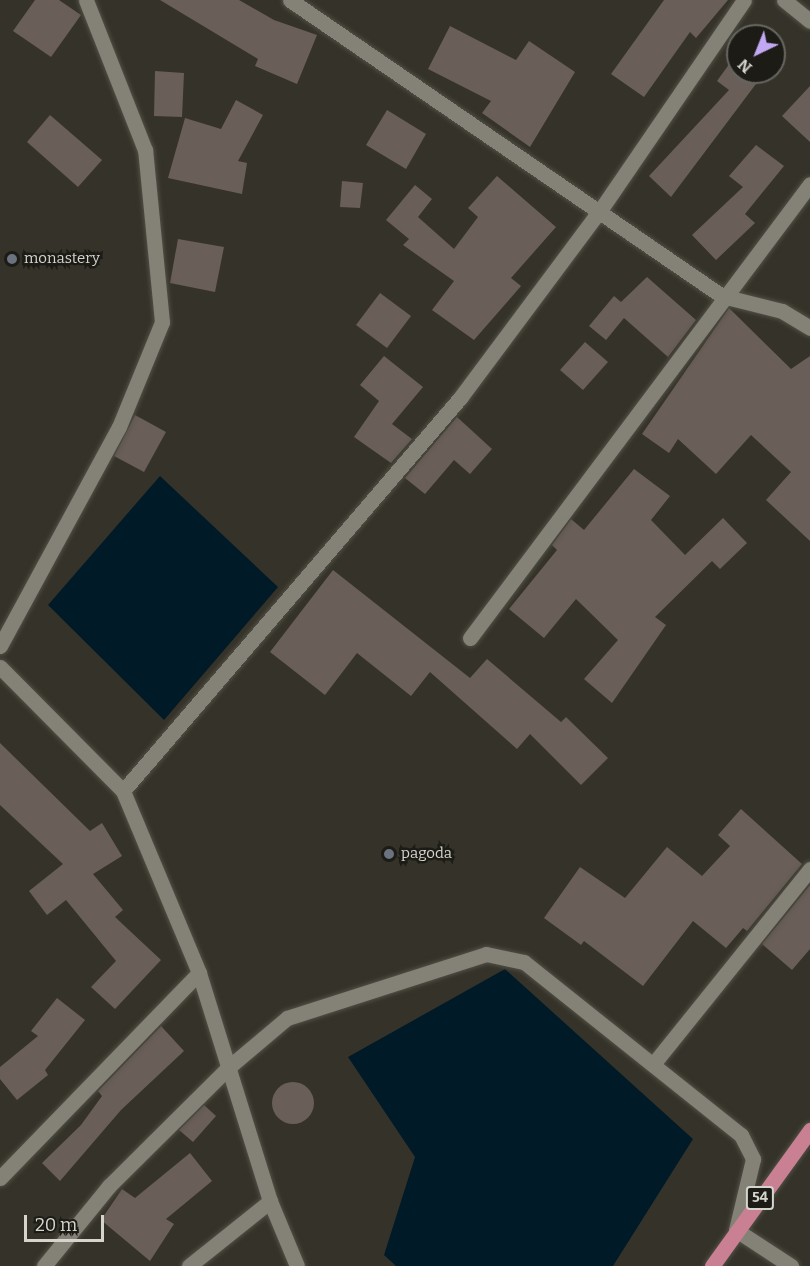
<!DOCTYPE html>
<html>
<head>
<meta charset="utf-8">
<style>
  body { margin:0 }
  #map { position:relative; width:810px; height:1266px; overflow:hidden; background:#353329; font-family:Bitter,serif }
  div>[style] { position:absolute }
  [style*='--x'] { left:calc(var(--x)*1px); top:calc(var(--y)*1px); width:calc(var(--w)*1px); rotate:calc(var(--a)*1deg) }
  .water>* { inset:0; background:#001a27 }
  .building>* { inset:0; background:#695e58 }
  .round { border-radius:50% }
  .roads { filter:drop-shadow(0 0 2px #514f46) drop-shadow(0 0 2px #514f46) }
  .minor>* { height:15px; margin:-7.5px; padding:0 7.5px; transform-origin:7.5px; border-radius:7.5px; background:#848277 }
  .major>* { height:15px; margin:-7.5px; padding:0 7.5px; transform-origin:7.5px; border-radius:7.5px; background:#c88092 }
  .dots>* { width:16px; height:16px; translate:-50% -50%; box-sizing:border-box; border:3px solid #1c1b16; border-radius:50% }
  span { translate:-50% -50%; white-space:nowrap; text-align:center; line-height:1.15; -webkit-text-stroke:5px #1c1b16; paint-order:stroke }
  .shield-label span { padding:2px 4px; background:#1c1b16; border:2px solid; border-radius:4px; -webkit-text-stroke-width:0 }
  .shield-label { font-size:14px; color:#d5d4cd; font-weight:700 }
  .poi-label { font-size:15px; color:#d5d4cd }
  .left { translate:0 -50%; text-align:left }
  .north { position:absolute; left:726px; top:24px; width:60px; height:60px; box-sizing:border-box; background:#1c1b16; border:2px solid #66655f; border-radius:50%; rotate:223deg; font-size:16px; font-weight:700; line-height:24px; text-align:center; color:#d5d4cd }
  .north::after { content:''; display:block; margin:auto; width:21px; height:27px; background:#c2a8f2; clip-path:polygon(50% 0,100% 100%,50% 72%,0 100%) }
  .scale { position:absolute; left:24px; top:1215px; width:80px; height:27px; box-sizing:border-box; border:3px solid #d5d4cd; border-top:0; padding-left:8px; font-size:18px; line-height:21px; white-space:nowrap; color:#d5d4cd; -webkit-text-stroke:4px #1c1b16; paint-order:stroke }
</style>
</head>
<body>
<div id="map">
  <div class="water">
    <div style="clip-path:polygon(160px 476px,278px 587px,164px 720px,48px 605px)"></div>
    <div style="clip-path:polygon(505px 969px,693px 1139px,613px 1266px,396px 1266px,384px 1255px,415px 1157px,348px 1057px)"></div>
  </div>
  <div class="building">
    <div style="clip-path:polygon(35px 0,59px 0,81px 15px,51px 57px,13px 31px)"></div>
    <div style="clip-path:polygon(160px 0,239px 0,274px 20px,317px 35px,297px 84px,255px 66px,258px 59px)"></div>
    <div style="clip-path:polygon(664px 0,728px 0,696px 38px,690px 32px,644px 97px,611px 74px)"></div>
    <div style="clip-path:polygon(450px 26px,516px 60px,529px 41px,575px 72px,530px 147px,482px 113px,491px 101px,428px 69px)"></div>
    <div style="clip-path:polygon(738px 52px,738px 72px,765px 72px,671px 197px,649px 176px,729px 90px,717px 81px)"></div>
    <div style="clip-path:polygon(155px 71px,184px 73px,182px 117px,154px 116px)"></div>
    <div style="clip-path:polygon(810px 86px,810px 142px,782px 116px)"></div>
    <div style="clip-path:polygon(236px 100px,263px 115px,238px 161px,247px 163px,242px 194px,168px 178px,185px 118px,221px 129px)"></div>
    <div style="clip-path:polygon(387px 110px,426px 134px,406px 169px,366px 145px)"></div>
    <div style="clip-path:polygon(50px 115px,102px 160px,78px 187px,27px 142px)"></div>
    <div style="clip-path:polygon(756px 145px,784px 166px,745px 214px,755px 223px,716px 260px,692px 235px,743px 187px,729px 176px)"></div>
    <div style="clip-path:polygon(497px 176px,556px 227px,511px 278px,521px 286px,474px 340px,432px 310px,454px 281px,403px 245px,409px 239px,386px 220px,415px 185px,432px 199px,418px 217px,454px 249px,478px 217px,468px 208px)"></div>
    <div style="clip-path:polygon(342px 181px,363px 183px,360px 208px,340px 207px)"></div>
    <div style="clip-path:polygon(178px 239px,224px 247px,215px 292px,170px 283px)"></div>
    <div style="clip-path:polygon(647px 277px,696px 320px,668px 357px,624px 318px,606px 340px,589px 326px,614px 296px,621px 302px)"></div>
    <div style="clip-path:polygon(380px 293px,411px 316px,387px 348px,356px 325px)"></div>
    <div style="clip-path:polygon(729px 308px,791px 369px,810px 356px,810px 541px,766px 500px,791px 472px,751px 435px,716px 474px,678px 439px,669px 453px,642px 434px)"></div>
    <div style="clip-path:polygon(585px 342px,608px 362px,583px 390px,560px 370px)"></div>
    <div style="clip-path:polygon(384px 356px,423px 387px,392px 424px,412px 439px,391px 463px,354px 437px,379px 401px,360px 385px)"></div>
    <div style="clip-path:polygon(135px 415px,166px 432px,144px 472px,114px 456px)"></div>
    <div style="clip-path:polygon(457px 417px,492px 449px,470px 474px,454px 460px,425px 494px,405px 478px)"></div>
    <div style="clip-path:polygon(634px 469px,670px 496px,651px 520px,685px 555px,723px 518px,747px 543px,720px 569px,712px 561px,655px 617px,666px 625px,612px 703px,584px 679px,618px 640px,576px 599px,544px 638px,509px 609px,557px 550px,552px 545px,571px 519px,584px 530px)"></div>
    <div style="clip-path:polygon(333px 570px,470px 678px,487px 659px,561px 722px,566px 717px,608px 758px,581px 785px,530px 734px,517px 749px,430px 672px,411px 696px,357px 653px,325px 695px,270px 652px)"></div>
    <div style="clip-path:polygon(0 743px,90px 831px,102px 823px,122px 856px,93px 874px,123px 910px,115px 917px,161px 960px,115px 1009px,91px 987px,116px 961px,66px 900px,47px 915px,29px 891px,63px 864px,0 805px)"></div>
    <div style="clip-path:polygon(741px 809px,802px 864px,747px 931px,743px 928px,726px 948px,693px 921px,643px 986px,584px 941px,581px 945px,544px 918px,580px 867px,625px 898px,667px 847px,702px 876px,730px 846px,718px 835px)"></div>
    <div style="clip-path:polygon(810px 885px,810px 949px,792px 970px,762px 944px)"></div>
    <div style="clip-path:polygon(57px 998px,85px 1020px,45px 1070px,48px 1075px,17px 1100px,0 1079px,0 1067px,38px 1036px,31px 1031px)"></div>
    <div style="clip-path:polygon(161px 1026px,184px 1051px,121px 1110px,60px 1181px,42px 1163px,81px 1125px,102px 1096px,98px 1091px)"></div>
    <div class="round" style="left:272px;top:1082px;width:42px;height:42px"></div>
    <div style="clip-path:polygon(204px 1105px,216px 1116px,193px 1142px,179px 1130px)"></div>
    <div style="clip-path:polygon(190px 1153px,212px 1181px,166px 1219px,174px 1224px,150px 1261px,101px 1220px,122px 1189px,135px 1198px)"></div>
  </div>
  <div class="roads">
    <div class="minor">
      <div style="--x:290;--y:0;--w:524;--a:34.42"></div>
      <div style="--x:722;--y:296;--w:62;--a:14"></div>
      <div style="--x:782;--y:311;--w:33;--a:31"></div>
      <div style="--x:784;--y:0;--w:33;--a:39"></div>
      <div style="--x:470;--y:638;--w:567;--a:-53.17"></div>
      <div style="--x:0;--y:646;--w:249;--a:-61.5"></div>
      <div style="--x:119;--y:427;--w:113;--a:-67.7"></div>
      <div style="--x:162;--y:322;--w:173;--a:-95.6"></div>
      <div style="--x:145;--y:150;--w:161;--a:-111.5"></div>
      <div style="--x:0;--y:667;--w:175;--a:45.2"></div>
      <div style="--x:123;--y:791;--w:197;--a:67.3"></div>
      <div style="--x:199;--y:973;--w:239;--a:72.7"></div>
      <div style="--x:270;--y:1201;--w:70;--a:67.4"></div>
      <div style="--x:123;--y:791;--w:518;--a:-49.39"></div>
      <div style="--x:460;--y:398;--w:236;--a:-53.3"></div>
      <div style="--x:601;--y:209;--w:253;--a:-55.6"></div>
      <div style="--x:654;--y:1063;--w:249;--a:-51.2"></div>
      <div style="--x:0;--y:1178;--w:286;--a:-45.9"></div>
      <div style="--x:44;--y:1266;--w:103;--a:-50.9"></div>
      <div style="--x:109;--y:1186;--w:169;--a:-44.8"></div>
      <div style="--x:229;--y:1067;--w:76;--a:-40.2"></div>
      <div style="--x:287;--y:1018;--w:209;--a:-17.8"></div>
      <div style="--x:486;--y:954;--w:39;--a:12"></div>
      <div style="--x:524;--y:962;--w:278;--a:38.6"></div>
      <div style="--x:741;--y:1135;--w:27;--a:63"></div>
      <div style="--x:753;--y:1159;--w:73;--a:103.5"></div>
      <div style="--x:736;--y:1230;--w:66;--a:33.2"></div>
      <div style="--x:189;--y:1266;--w:104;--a:-38.7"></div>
    </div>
    <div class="major">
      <div style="--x:712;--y:1266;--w:168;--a:-54.2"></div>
    </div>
  </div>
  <div class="dots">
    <div style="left:12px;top:259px;background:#6b7280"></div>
    <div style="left:389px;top:854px;background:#6b7280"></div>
  </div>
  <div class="shield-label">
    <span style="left:760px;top:1198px">54</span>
  </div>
  <div class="poi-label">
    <span class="left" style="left:24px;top:259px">monastery</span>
    <span class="left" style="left:401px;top:854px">pagoda</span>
  </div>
  <div class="north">N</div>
  <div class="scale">20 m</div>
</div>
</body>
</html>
